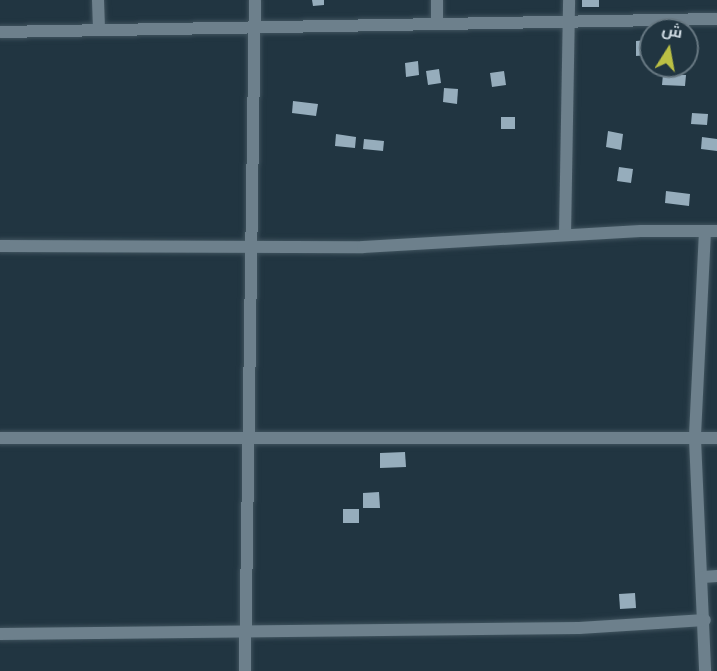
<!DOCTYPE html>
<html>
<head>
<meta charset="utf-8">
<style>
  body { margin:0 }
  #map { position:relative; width:717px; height:671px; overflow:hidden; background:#213541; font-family:Overpass,Cairo,sans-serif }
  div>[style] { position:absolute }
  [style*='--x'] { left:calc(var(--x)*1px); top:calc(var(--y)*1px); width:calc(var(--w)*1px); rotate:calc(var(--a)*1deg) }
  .building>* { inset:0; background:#96adbc }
  .roads { filter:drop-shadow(0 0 2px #40535e) drop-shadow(0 0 2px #40535e) }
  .minor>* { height:12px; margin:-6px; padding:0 6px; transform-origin:6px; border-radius:6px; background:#6d808c }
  span { translate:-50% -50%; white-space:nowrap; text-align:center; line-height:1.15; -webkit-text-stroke:6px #213541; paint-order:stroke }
  .north { position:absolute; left:639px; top:18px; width:60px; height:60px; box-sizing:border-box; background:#213541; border:2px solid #667781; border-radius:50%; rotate:11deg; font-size:16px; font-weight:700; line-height:24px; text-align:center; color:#cdd9e1 }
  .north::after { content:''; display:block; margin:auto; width:21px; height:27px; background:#bbc044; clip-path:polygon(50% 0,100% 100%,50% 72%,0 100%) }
</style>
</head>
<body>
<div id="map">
  <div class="building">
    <div style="clip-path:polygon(312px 0,324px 0,324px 5px,313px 6px)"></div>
    <div style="clip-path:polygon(582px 0,599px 0,599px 7px,582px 7px)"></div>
    <div style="clip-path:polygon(647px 40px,648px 55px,636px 56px,636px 41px)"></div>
    <div style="clip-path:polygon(418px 61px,419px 75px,406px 77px,405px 63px)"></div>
    <div style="clip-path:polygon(439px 69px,441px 83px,428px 85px,426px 71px)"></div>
    <div style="clip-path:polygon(504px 71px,506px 85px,492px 87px,490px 73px)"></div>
    <div style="clip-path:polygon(663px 74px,686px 75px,685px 86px,662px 85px)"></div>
    <div style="clip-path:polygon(444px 88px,458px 89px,457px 104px,443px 102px)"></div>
    <div style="clip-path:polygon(293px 101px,318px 104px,316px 116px,292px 113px)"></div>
    <div style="clip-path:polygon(692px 113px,708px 114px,707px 125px,691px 124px)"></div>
    <div style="clip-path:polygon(501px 117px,515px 117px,515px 129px,501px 129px)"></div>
    <div style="clip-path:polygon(608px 131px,623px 134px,621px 150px,606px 147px)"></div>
    <div style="clip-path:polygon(336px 134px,356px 137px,355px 148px,335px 146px)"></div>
    <div style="clip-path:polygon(702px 137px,717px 139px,717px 151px,701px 149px)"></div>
    <div style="clip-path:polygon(364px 139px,384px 141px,383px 151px,363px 149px)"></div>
    <div style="clip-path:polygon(619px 167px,633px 169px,631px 183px,617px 181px)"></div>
    <div style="clip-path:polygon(666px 191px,690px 194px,689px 206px,665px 203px)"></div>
    <div style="clip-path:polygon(405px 452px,406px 467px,380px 468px,380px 453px)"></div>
    <div style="clip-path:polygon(379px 492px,380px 508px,363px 508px,363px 493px)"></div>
    <div style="clip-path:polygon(343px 509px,359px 509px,359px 523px,343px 523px)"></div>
    <div style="clip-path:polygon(635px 593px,636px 608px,620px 609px,619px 594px)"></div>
  </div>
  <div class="roads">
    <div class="minor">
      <div style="--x:98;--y:0;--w:29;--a:88"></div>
      <div style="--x:437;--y:0;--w:22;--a:90"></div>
      <div style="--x:0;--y:32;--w:717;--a:-1.04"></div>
      <div style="--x:705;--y:231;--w:208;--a:92.8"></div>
      <div style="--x:695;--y:439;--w:232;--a:87.5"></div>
      <div style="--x:565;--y:235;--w:235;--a:-89"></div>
      <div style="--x:0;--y:246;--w:363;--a:0.2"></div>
      <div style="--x:363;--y:247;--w:278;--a:-3.3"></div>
      <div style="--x:641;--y:231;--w:76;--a:0"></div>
      <div style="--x:0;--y:438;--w:717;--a:0"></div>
      <div style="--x:703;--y:577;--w:14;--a:-4"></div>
      <div style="--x:0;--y:634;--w:579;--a:-0.59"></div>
      <div style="--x:579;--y:628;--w:126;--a:-3.6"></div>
      <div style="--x:245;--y:671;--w:671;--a:-89.15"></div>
    </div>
  </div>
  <div class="north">ش</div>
</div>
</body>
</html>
